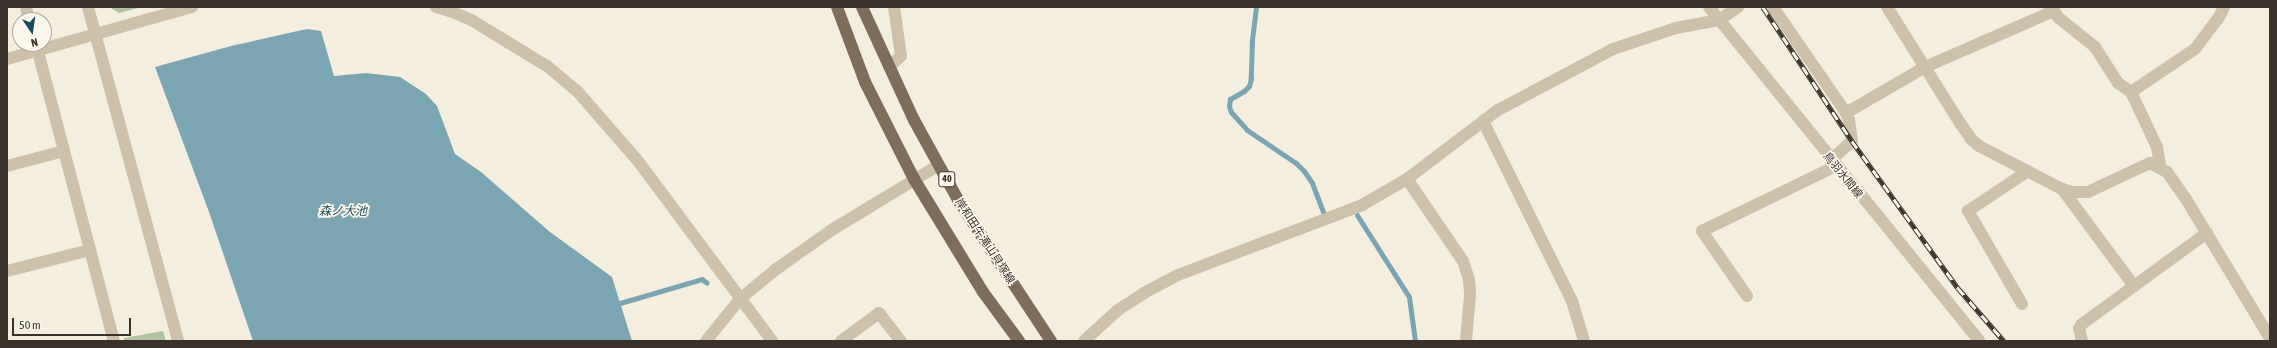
<!DOCTYPE html>
<html>
<head>
<meta charset="utf-8">
<style>
  body { margin:0 }
  #map { position:relative; width:2277px; height:348px; overflow:hidden; background:#f4eedf; font-family:"Asap Condensed","Noto Sans JP",sans-serif }
  div>[style] { position:absolute }
  [style*='--x'] { left:calc(var(--x)*1px); top:calc(var(--y)*1px); width:calc(var(--w)*1px); rotate:calc(var(--a)*1deg) }
  .green>* { inset:0; background:#afc49e }
  .water>* { inset:0; background:#7ca5b3 }
  .stream>* { height:5px; margin:-2.5px; padding:0 2.5px; transform-origin:2.5px; border-radius:2.5px; background:#7ca5b3 }
  .minor>* { height:12px; margin:-6px; padding:0 6px; transform-origin:6px; border-radius:6px; background:#cdc1aa }
  .major>* { height:12px; margin:-6px; padding:0 6px; transform-origin:6px; border-radius:6px; background:#7d6d5a }
  .rail>* { height:4.5px; margin-top:-2.25px; transform-origin:0; background:repeating-linear-gradient(90deg,#fbf7ec 0 9px,#3a322a 0 18px); box-sizing:border-box; border-block:1px solid #3a322a }
  span { translate:-50% -50%; white-space:nowrap; text-align:center; line-height:1.15; -webkit-text-stroke:3.5px #fbf7ec; paint-order:stroke }
  .shield-label span { padding:1px 3px; background:#fbf7ec; border:1px solid; border-radius:3px; -webkit-text-stroke-width:0 }
  .shield-label { font-size:10px; color:#3a322a; font-weight:700 }
  .street-label { font-size:11px; color:#3a322a }
  .water-label { font-size:12px; color:#1d4c5e; font-style:italic }
  .frame { position:absolute; inset:0; border:8px solid #3a322a; pointer-events:none }
  .north { position:absolute; left:12px; top:12px; width:40px; height:40px; box-sizing:border-box; background:#fbf7ec; border:1px solid #aea89e; border-radius:50%; rotate:167deg; font-size:11px; font-weight:700; line-height:16px; text-align:center; color:#3a322a }
  .north::after { content:''; display:block; margin:auto; width:14px; height:18px; background:#1d4c5e; clip-path:polygon(50% 0,100% 100%,50% 72%,0 100%) }
  .scale { position:absolute; left:12px; top:318px; width:119px; height:18px; box-sizing:border-box; border:2px solid #3a322a; border-top:0; padding-left:5px; font-size:12px; line-height:14px; white-space:nowrap; color:#3a322a; -webkit-text-stroke:3px #fbf7ec; paint-order:stroke }
</style>
</head>
<body>
<div id="map">
  <div class="green">
    <div style="clip-path:polygon(109px 7px,142px 7px,119px 13px)"></div>
    <div style="clip-path:polygon(163px 331px,166px 341px,124px 341px,124px 338px)"></div>
  </div>
  <div class="water">
    <div style="clip-path:polygon(307px 29px,321px 31px,334px 76px,366px 73px,400px 77px,426px 94px,437px 106px,455px 154px,481px 172px,550px 232px,612px 277px,632px 341px,253px 341px,209px 212px,155px 67px,231px 46px)"></div>
  </div>
  <div class="stream">
    <div style="--x:1256;--y:7;--w:34;--a:97"></div>
    <div style="--x:1252;--y:41;--w:38;--a:92"></div>
    <div style="--x:1251;--y:79;--w:7;--a:106"></div>
    <div style="--x:1249;--y:86;--w:7;--a:135"></div>
    <div style="--x:1244;--y:91;--w:16;--a:150"></div>
    <div style="--x:1230;--y:99;--w:7;--a:98"></div>
    <div style="--x:1229;--y:106;--w:6;--a:72"></div>
    <div style="--x:1231;--y:112;--w:24;--a:48"></div>
    <div style="--x:1247;--y:130;--w:59;--a:34"></div>
    <div style="--x:1296;--y:163;--w:11;--a:45"></div>
    <div style="--x:1304;--y:171;--w:14;--a:56"></div>
    <div style="--x:1312;--y:183;--w:36;--a:69"></div>
    <div style="--x:1357;--y:215;--w:97;--a:57.6"></div>
    <div style="--x:1409;--y:297;--w:44;--a:82.2"></div>
    <div style="--x:620;--y:303;--w:85;--a:-16.3"></div>
    <div style="--x:702;--y:279;--w:6;--a:39"></div>
  </div>
  <div class="minor">
    <div style="--x:26;--y:7;--w:13;--a:77"></div>
    <div style="--x:88;--y:7;--w:346;--a:74.9"></div>
    <div style="--x:436;--y:7;--w:15;--a:16"></div>
    <div style="--x:450;--y:11;--w:25;--a:23"></div>
    <div style="--x:473;--y:21;--w:42;--a:31.4"></div>
    <div style="--x:509;--y:43;--w:44;--a:31.2"></div>
    <div style="--x:547;--y:66;--w:40;--a:40"></div>
    <div style="--x:578;--y:92;--w:91;--a:49"></div>
    <div style="--x:638;--y:161;--w:224;--a:53.3"></div>
    <div style="--x:1709;--y:7;--w:429;--a:51"></div>
    <div style="--x:1773;--y:7;--w:129;--a:55.4"></div>
    <div style="--x:1846;--y:113;--w:8;--a:67"></div>
    <div style="--x:1849;--y:120;--w:21;--a:82"></div>
    <div style="--x:1852;--y:141;--w:28;--a:138"></div>
    <div style="--x:1887;--y:7;--w:137;--a:57.8"></div>
    <div style="--x:1960;--y:123;--w:19;--a:55"></div>
    <div style="--x:1971;--y:139;--w:11;--a:41"></div>
    <div style="--x:1979;--y:146;--w:93;--a:27.4"></div>
    <div style="--x:2062;--y:189;--w:11;--a:15"></div>
    <div style="--x:2073;--y:192;--w:15;--a:0"></div>
    <div style="--x:2088;--y:192;--w:68;--a:-25.1"></div>
    <div style="--x:2150;--y:163;--w:19;--a:28"></div>
    <div style="--x:2167;--y:172;--w:33;--a:55"></div>
    <div style="--x:2186;--y:199;--w:162;--a:58.9"></div>
    <div style="--x:2050;--y:7;--w:14;--a:51"></div>
    <div style="--x:2059;--y:18;--w:46;--a:38.9"></div>
    <div style="--x:2095;--y:47;--w:43;--a:57.4"></div>
    <div style="--x:2118;--y:83;--w:16;--a:35"></div>
    <div style="--x:2131;--y:92;--w:61;--a:64.7"></div>
    <div style="--x:2157;--y:147;--w:19;--a:81"></div>
    <div style="--x:36;--y:44;--w:307;--a:75.3"></div>
    <div style="--x:7;--y:59;--w:192;--a:-15.7"></div>
    <div style="--x:889;--y:67;--w:16;--a:-43"></div>
    <div style="--x:901;--y:56;--w:49;--a:-98.1"></div>
    <div style="--x:2131;--y:92;--w:77;--a:-33.9"></div>
    <div style="--x:2195;--y:49;--w:38;--a:-53"></div>
    <div style="--x:2218;--y:19;--w:13;--a:-63"></div>
    <div style="--x:1846;--y:113;--w:91;--a:-30.2"></div>
    <div style="--x:1925;--y:67;--w:141;--a:-23.5"></div>
    <div style="--x:1483;--y:121;--w:201;--a:63.7"></div>
    <div style="--x:1572;--y:301;--w:42;--a:73.3"></div>
    <div style="--x:7;--y:166;--w:59;--a:-14.7"></div>
    <div style="--x:1407;--y:179;--w:99;--a:55.7"></div>
    <div style="--x:1463;--y:261;--w:19;--a:72"></div>
    <div style="--x:1469;--y:279;--w:16;--a:86"></div>
    <div style="--x:1470;--y:295;--w:46;--a:95"></div>
    <div style="--x:2062;--y:189;--w:121;--a:53.4"></div>
    <div style="--x:7;--y:271;--w:86;--a:-14.2"></div>
    <div style="--x:1747;--y:296;--w:79;--a:-124.7"></div>
    <div style="--x:1702;--y:231;--w:149;--a:-25.9"></div>
    <div style="--x:2022;--y:304;--w:108;--a:-120.1"></div>
    <div style="--x:1968;--y:211;--w:72;--a:-33.7"></div>
    <div style="--x:706;--y:341;--w:54;--a:-51"></div>
    <div style="--x:740;--y:299;--w:45;--a:-39.6"></div>
    <div style="--x:775;--y:270;--w:67;--a:-35.3"></div>
    <div style="--x:830;--y:231;--w:127;--a:-31.2"></div>
    <div style="--x:841;--y:341;--w:47;--a:-36.4"></div>
    <div style="--x:879;--y:313;--w:36;--a:52"></div>
    <div style="--x:1084;--y:341;--w:46;--a:-42.4"></div>
    <div style="--x:1118;--y:310;--w:31;--a:-33"></div>
    <div style="--x:1144;--y:293;--w:38;--a:-28"></div>
    <div style="--x:1178;--y:275;--w:197;--a:-20.8"></div>
    <div style="--x:1362;--y:205;--w:52;--a:-30"></div>
    <div style="--x:1407;--y:179;--w:114;--a:-37.2"></div>
    <div style="--x:1498;--y:110;--w:130;--a:-27.9"></div>
    <div style="--x:1613;--y:49;--w:66;--a:-18.4"></div>
    <div style="--x:1676;--y:28;--w:44;--a:-10.5"></div>
    <div style="--x:1719;--y:20;--w:23;--a:-34"></div>
    <div style="--x:2082;--y:341;--w:13;--a:-103"></div>
    <div style="--x:2079;--y:328;--w:5;--a:-53"></div>
    <div style="--x:2082;--y:324;--w:155;--a:-36.1"></div>
  </div>
  <div class="major">
    <div style="--x:837;--y:7;--w:80;--a:69.5"></div>
    <div style="--x:865;--y:82;--w:109;--a:63.2"></div>
    <div style="--x:914;--y:179;--w:132;--a:58.6"></div>
    <div style="--x:983;--y:292;--w:61;--a:53.7"></div>
    <div style="--x:862;--y:7;--w:124;--a:65.3"></div>
    <div style="--x:914;--y:120;--w:56;--a:61.1"></div>
    <div style="--x:941;--y:169;--w:39;--a:61"></div>
    <div style="--x:960;--y:203;--w:165;--a:56.6"></div>
  </div>
  <div class="rail">
    <div style="--x:1763;--y:7;--w:161;--a:56.4"></div>
    <div style="--x:1852;--y:141;--w:181;--a:54.2"></div>
    <div style="--x:1958;--y:288;--w:70;--a:49"></div>
  </div>
  <div class="shield-label">
    <span style="left:947px;top:179px">40</span>
  </div>
  <div class="street-label">
    <span style="left:1843px;top:175px;rotate:51deg">鳥羽水間線</span>
    <span style="left:985px;top:241px;rotate:57deg">岸和田牛滝山貝塚線</span>
  </div>
  <div class="water-label">
    <span style="left:343px;top:212px">森ノ大池</span>
  </div>
  <div class="frame"></div>
  <div class="north">N</div>
  <div class="scale">50 m</div>
</div>
</body>
</html>
